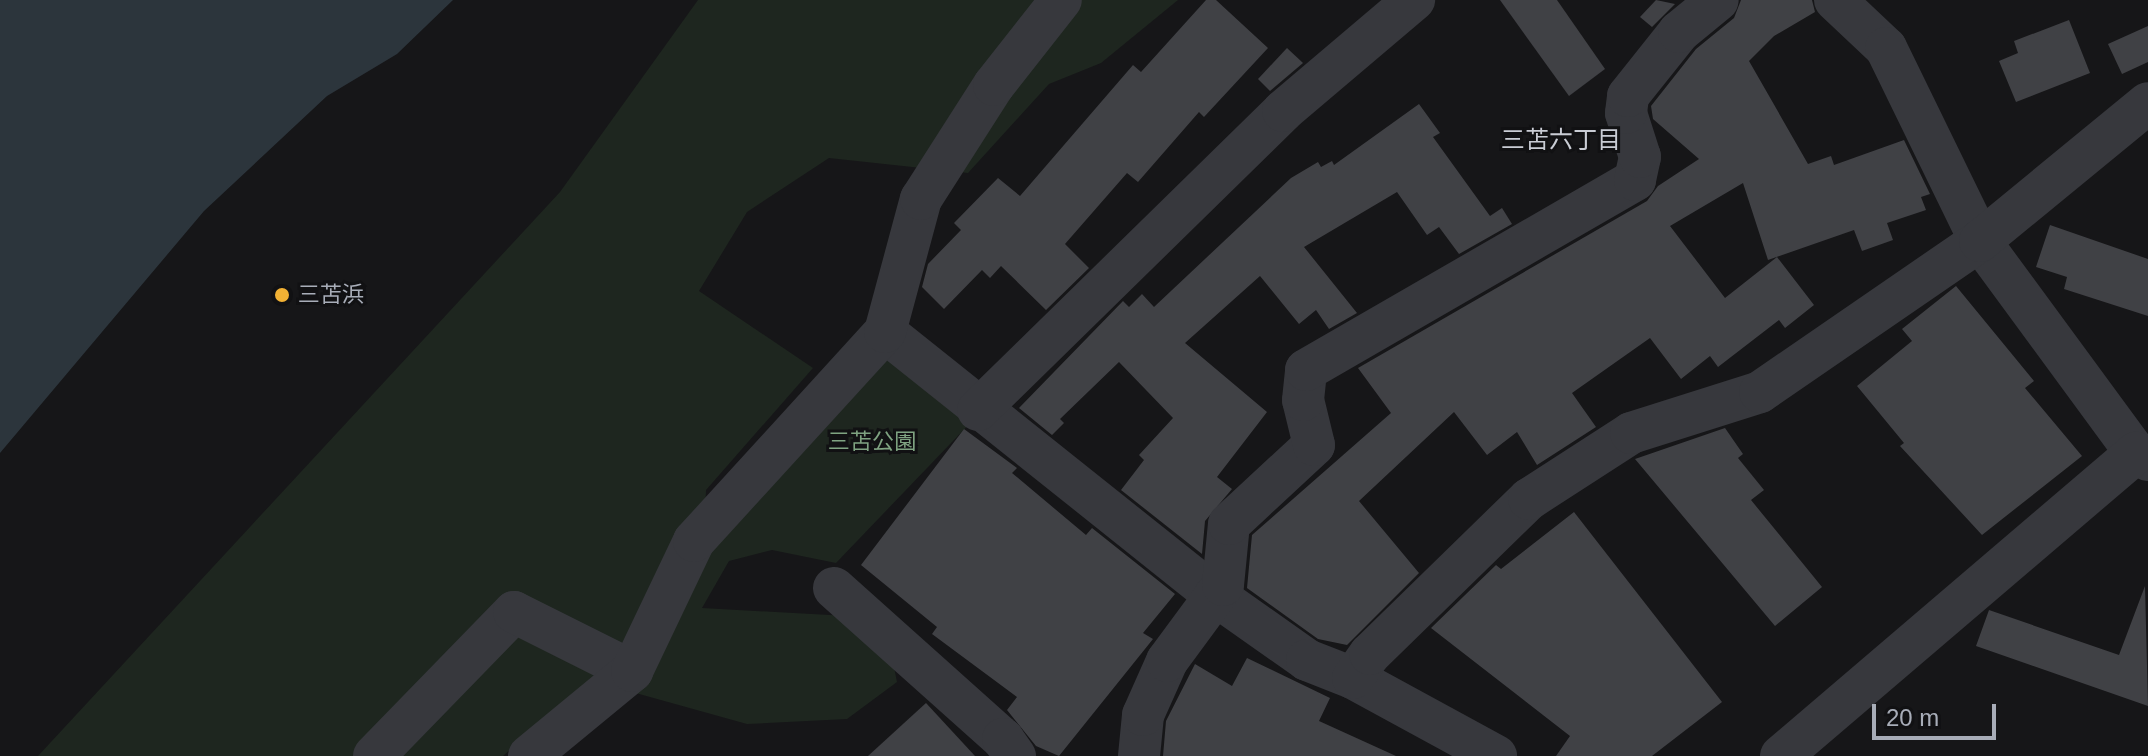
<!DOCTYPE html>
<html>
<head>
<meta charset="utf-8">
<style>
  body { margin:0 }
  #map { position:relative; width:2148px; height:756px; overflow:hidden; background:#161618; font-family:Helvetica,"Noto Sans JP",sans-serif }
  div>[style] { position:absolute }
  [style*='--x'] { left:calc(var(--x)*1px); top:calc(var(--y)*1px); width:calc(var(--w)*1px); rotate:calc(var(--a)*1deg) }
  .green>* { inset:0; background:#1e261f }
  .water>* { inset:0; background:#2c353c }
  .building>* { inset:0; background:#404145 }
  .minor>* { height:42px; margin:-21px; padding:0 21px; transform-origin:21px; border-radius:21px; background:#37383d }
  .dots>* { width:22px; height:22px; translate:-50% -50%; box-sizing:border-box; border:4px solid #111113; border-radius:50% }
  span { translate:-50% -50%; white-space:nowrap; text-align:center; line-height:1.15; -webkit-text-stroke:6px #111113; paint-order:stroke }
  .poi-label { font-size:22px; color:#a8adb8 }
  .left { translate:0 -50%; text-align:left }
  .park-label { font-size:22px; color:#7fa381 }
  .neighbourhood-label { font-size:24px; color:#c9ccd4 }
  .scale { position:absolute; left:1872px; top:704px; width:124px; height:36px; box-sizing:border-box; border:4px solid #a8adb8; border-top:0; padding-left:10px; font-size:24px; line-height:28px; white-space:nowrap; color:#a8adb8; -webkit-text-stroke:6px #111113; paint-order:stroke }
</style>
</head>
<body>
<div id="map">
  <div class="green">
    <div style="clip-path:polygon(698px 0,1178px 0,1101px 63px,1049px 84px,968px 173px,829px 158px,747px 212px,699px 291px,813px 368px,706px 490px,704px 545px,884px 342px,975px 418px,836px 563px,772px 550px,729px 561px,702px 608px,884px 618px,897px 682px,847px 719px,747px 724px,589px 680px,503px 756px,38px 756px,560px 192px)"></div>
  </div>
  <div class="water">
    <div style="clip-path:polygon(0 0,453px 0,397px 54px,327px 96px,204px 211px,0 453px)"></div>
  </div>
  <div class="building">
    <div style="clip-path:polygon(1206px 0,1216px 0,1268px 48px,1204px 117px,1199px 112px,1138px 182px,1127px 173px,1065px 244px,1089px 268px,1046px 310px,1001px 266px,990px 278px,982px 270px,944px 309px,922px 287px,928px 264px,961px 230px,954px 223px,998px 178px,1020px 196px,1133px 65px,1141px 72px)"></div>
    <div style="clip-path:polygon(1500px 0,1557px 0,1605px 69px,1569px 96px)"></div>
    <div style="clip-path:polygon(1656px 0,1675px 4px,1652px 27px,1640px 17px)"></div>
    <div style="clip-path:polygon(1741px 0,1812px 0,1815px 12px,1774px 36px,1749px 61px,1808px 164px,1831px 156px,1834px 165px,1904px 140px,1930px 194px,1921px 197px,1926px 210px,1887px 223px,1893px 240px,1862px 251px,1854px 230px,1768px 260px,1743px 183px,1670px 226px,1725px 298px,1777px 257px,1814px 305px,1785px 328px,1779px 320px,1718px 367px,1710px 356px,1681px 379px,1650px 338px,1572px 393px,1596px 427px,1537px 465px,1517px 432px,1487px 455px,1454px 412px,1359px 501px,1419px 573px,1347px 645px,1318px 639px,1247px 588px,1252px 535px,1391px 413px,1358px 368px,1647px 201px,1658px 186px,1699px 159px,1653px 119px,1651px 106px,1696px 49px,1734px 18px)"></div>
    <div style="clip-path:polygon(2069px 20px,2090px 73px,2016px 102px,1999px 61px,2018px 53px,2014px 41px)"></div>
    <div style="clip-path:polygon(2148px 26px,2148px 62px,2122px 74px,2108px 44px)"></div>
    <div style="clip-path:polygon(1287px 48px,1303px 63px,1270px 91px,1258px 79px)"></div>
    <div style="clip-path:polygon(1419px 104px,1440px 133px,1433px 137px,1490px 216px,1502px 208px,1512px 224px,1459px 254px,1439px 227px,1427px 235px,1397px 192px,1304px 247px,1357px 313px,1329px 329px,1316px 310px,1299px 324px,1260px 276px,1185px 343px,1267px 412px,1217px 477px,1232px 489px,1205px 521px,1202px 554px,1121px 490px,1144px 460px,1139px 455px,1173px 418px,1119px 362px,1060px 419px,1064px 423px,1052px 435px,1019px 408px,1123px 301px,1129px 307px,1142px 294px,1154px 307px,1291px 178px,1318px 162px,1321px 167px,1332px 161px,1334px 165px)"></div>
    <div style="clip-path:polygon(2050px 225px,2148px 259px,2148px 316px,2064px 289px,2067px 277px,2036px 267px)"></div>
    <div style="clip-path:polygon(1956px 286px,2034px 381px,2025px 388px,2082px 456px,1982px 535px,1900px 446px,1904px 443px,1857px 386px,1912px 341px,1902px 329px)"></div>
    <div style="clip-path:polygon(1725px 428px,1743px 454px,1738px 458px,1764px 490px,1751px 500px,1822px 587px,1775px 626px,1635px 459px)"></div>
    <div style="clip-path:polygon(964px 429px,1017px 468px,1012px 473px,1086px 535px,1092px 528px,1175px 594px,1143px 633px,1153px 639px,1059px 756px,1036px 746px,1007px 710px,1017px 697px,932px 634px,937px 627px,861px 565px)"></div>
    <div style="clip-path:polygon(1574px 512px,1722px 702px,1652px 756px,1556px 756px,1570px 736px,1431px 628px,1496px 565px,1501px 569px)"></div>
    <div style="clip-path:polygon(2145px 586px,2148px 706px,1976px 646px,1989px 610px,2119px 655px)"></div>
    <div style="clip-path:polygon(1247px 658px,1330px 698px,1319px 721px,1396px 756px,1163px 756px,1166px 721px,1195px 664px,1232px 686px)"></div>
    <div style="clip-path:polygon(926px 703px,975px 756px,868px 756px)"></div>
  </div>
  <div class="minor">
    <div style="--x:1835;--y:0;--w:70;--a:43.3"></div>
    <div style="--x:1886;--y:48;--w:215;--a:64"></div>
    <div style="--x:1980;--y:241;--w:263;--a:53.7"></div>
    <div style="--x:2136;--y:453;--w:14;--a:30"></div>
    <div style="--x:885;--y:332;--w:422;--a:38.6"></div>
    <div style="--x:1215;--y:595;--w:113;--a:35.2"></div>
    <div style="--x:1307;--y:660;--w:49;--a:21.4"></div>
    <div style="--x:1353;--y:678;--w:163;--a:28.6"></div>
    <div style="--x:978;--y:410;--w:427;--a:-44.4"></div>
    <div style="--x:1283;--y:111;--w:172;--a:-40.3"></div>
    <div style="--x:834;--y:588;--w:227;--a:41.8"></div>
    <div style="--x:1003;--y:739;--w:21;--a:55"></div>
    <div style="--x:1353;--y:678;--w:29;--a:-55"></div>
    <div style="--x:1370;--y:654;--w:222;--a:-44.3"></div>
    <div style="--x:1529;--y:499;--w:121;--a:-32.9"></div>
    <div style="--x:1631;--y:433;--w:135;--a:-17.6"></div>
    <div style="--x:1760;--y:392;--w:267;--a:-34.5"></div>
    <div style="--x:1980;--y:241;--w:217;--a:-39.4"></div>
    <div style="--x:374;--y:756;--w:201;--a:-45.8"></div>
    <div style="--x:514;--y:612;--w:132;--a:26.6"></div>
    <div style="--x:529;--y:756;--w:134;--a:-39.5"></div>
    <div style="--x:632;--y:671;--w:144;--a:-64.5"></div>
    <div style="--x:694;--y:541;--w:283;--a:-47.6"></div>
    <div style="--x:885;--y:332;--w:138;--a:-74.9"></div>
    <div style="--x:921;--y:199;--w:135;--a:-57.4"></div>
    <div style="--x:994;--y:85;--w:108;--a:-51.8"></div>
    <div style="--x:1139;--y:756;--w:41;--a:-84.4"></div>
    <div style="--x:1143;--y:715;--w:59;--a:-66"></div>
    <div style="--x:1167;--y:661;--w:94;--a:-53.6"></div>
    <div style="--x:1223;--y:585;--w:61;--a:-84.4"></div>
    <div style="--x:1229;--y:524;--w:116;--a:-42.9"></div>
    <div style="--x:1314;--y:445;--w:46;--a:-103.7"></div>
    <div style="--x:1303;--y:400;--w:30;--a:-84"></div>
    <div style="--x:1306;--y:370;--w:380;--a:-30"></div>
    <div style="--x:1635;--y:180;--w:24;--a:-78"></div>
    <div style="--x:1640;--y:157;--w:46;--a:-107.7"></div>
    <div style="--x:1626;--y:113;--w:17;--a:-83"></div>
    <div style="--x:1628;--y:96;--w:82;--a:-51.4"></div>
    <div style="--x:1679;--y:32;--w:50;--a:-39.4"></div>
    <div style="--x:1781;--y:756;--w:467;--a:-40.5"></div>
  </div>
  <div class="dots">
    <div style="left:282px;top:295px;background:#f2b134"></div>
  </div>
  <div class="poi-label">
    <span class="left" style="left:298px;top:295px">三苫浜</span>
  </div>
  <div class="park-label">
    <span style="left:872px;top:442px">三苫公園</span>
  </div>
  <div class="neighbourhood-label">
    <span style="left:1561px;top:140px">三苫六丁目</span>
  </div>
  <div class="scale">20 m</div>
</div>
</body>
</html>
